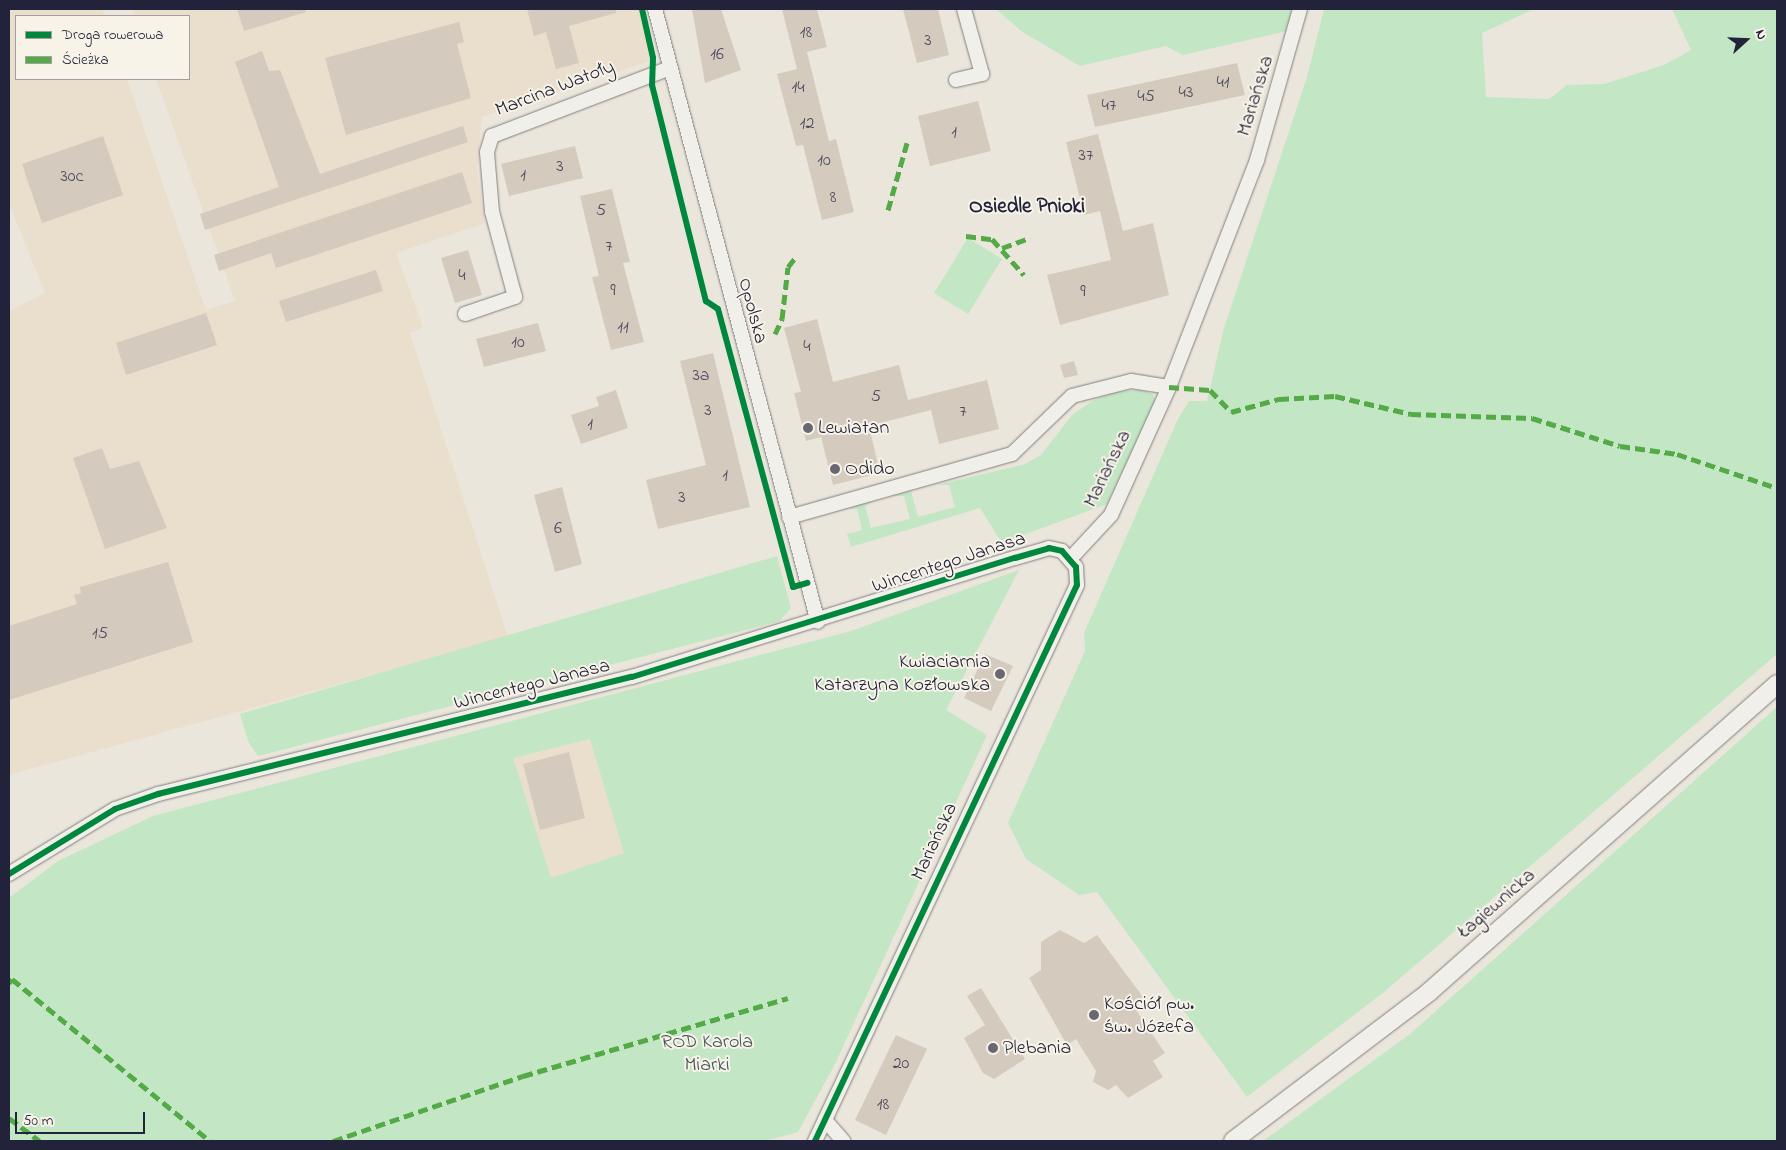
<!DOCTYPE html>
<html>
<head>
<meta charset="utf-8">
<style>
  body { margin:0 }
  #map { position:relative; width:1786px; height:1150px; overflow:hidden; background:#ebe6dc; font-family:"Indie Flower",sans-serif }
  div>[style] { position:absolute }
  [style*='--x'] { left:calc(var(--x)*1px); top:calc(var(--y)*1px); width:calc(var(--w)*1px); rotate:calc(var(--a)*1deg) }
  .built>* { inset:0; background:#eadecd }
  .green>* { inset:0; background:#c3e6c4 }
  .building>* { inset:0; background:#d4cabe }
  .roads { filter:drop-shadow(0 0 1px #817f7f) drop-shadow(0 0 1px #817f7f) }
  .minor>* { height:14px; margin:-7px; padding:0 7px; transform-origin:7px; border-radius:7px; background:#f1efea }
  .tertiary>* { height:18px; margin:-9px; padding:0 9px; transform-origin:9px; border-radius:9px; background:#f1efea }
  .quiet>* { height:5px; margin-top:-2.5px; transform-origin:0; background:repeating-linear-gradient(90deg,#53aa46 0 10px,transparent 0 15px) }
  .cycleway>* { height:6px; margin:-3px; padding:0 3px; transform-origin:3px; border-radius:3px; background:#00873e }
  .dots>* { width:14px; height:14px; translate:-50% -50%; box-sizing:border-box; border:2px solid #f7f3e8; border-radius:50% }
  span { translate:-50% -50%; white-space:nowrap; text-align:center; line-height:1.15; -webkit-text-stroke:4px #f7f3e8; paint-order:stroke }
  .number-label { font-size:18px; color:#4e4c5c }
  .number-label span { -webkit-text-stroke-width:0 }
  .street-label { font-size:20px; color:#22223b }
  .poi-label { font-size:20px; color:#22223b }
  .left { translate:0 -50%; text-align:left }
  .right { translate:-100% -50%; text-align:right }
  .park-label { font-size:20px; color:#425358 }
  .neighbourhood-label { font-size:21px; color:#22223b; font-weight:700 }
  .frame { position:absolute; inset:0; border:10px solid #22223b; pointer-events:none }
  .legend { position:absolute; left:15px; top:15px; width:175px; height:65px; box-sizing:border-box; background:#f7f3e8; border:1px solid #a29fa3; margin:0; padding:6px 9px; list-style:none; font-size:15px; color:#22223b }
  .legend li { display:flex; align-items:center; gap:10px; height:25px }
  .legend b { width:25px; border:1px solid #a29fa3 }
  .north { position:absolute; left:1721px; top:15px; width:50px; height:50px; -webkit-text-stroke:4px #f7f3e8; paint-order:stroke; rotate:70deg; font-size:14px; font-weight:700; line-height:20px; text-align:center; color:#22223b }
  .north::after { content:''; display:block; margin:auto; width:18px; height:22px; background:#22223b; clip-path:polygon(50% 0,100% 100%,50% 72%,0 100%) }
  .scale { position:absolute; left:15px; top:1112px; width:130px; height:22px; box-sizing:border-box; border:2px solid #22223b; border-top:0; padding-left:6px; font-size:15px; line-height:18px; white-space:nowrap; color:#22223b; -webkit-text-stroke:4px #f7f3e8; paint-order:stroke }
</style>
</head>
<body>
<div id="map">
  <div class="built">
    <div style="clip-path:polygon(9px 9px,102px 9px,105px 16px,16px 16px,16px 79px,127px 79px,206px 310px,235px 301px,156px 79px,189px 79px,189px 16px,134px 16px,132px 9px,640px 9px,653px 60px,482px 117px,477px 169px,485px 223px,396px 253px,423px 327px,410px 333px,508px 637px,9px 775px,9px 311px,45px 293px,9px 203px)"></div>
    <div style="clip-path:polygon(590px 739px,624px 853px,551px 878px,512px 758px)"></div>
  </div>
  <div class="green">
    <div style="clip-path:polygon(996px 9px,1292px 9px,1287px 31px,1183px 55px,1166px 46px,1080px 66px,1021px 31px)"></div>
    <div style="clip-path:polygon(1324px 9px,1534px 9px,1482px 33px,1486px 97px,1549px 99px,1567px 85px,1604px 84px,1664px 65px,1691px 50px,1672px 9px,1777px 9px,1777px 654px,1384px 992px,1247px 1097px,1097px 892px,1079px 895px,1026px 859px,1008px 823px,1085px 651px,1084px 633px,1178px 419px,1189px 401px,1207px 401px,1224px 328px,1307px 77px)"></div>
    <div style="clip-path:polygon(968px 238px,1002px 259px,968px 314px,934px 293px)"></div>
    <div style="clip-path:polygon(1141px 390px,1153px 394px,1155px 402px,1107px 504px,1002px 543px,980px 508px,851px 547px,847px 534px,862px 530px,857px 509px,845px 508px,875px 500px,865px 506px,871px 528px,910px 519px,904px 496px,890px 496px,911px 491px,918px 517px,955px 507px,949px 485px,937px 485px,1025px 464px,1041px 455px,1073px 414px,1094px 400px,1115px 392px)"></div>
    <div style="clip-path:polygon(777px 556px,791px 608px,780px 621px,258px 756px,249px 743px,240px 714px)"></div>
    <div style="clip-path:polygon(evenodd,1019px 570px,946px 710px,987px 735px,835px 1064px,798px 1132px,766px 1141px,9px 1141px,9px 898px,58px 861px,153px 816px,851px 631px,1019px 570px,590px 739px,624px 853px,551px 878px,513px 758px,590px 739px)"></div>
    <div style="clip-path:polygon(1777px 707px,1777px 1141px,1263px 1141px,1410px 1034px)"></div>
  </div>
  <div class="building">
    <div style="clip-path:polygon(237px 9px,305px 9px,306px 12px,244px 31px)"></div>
    <div style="clip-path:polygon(527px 9px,616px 9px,616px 13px,569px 26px,579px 63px,556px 69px,546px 32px,534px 36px)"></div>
    <div style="clip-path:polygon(692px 9px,721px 9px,741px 70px,705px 83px)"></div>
    <div style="clip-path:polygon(782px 9px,817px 9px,827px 47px,807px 52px,829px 141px,836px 139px,854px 212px,822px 220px,803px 145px,796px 146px,777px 74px,797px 69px)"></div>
    <div style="clip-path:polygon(903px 9px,938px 9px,949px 55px,917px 63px)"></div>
    <div style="clip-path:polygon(459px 22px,464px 42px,457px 44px,471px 98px,346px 135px,325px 58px)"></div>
    <div style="clip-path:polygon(262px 51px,269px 71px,280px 70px,320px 174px,463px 126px,468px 142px,205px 230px,200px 214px,279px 187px,235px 62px)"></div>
    <div style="clip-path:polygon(1237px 63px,1245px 95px,1095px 127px,1087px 95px)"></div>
    <div style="clip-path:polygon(978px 101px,991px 151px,930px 166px,918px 116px)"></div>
    <div style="clip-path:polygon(1098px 134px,1123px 231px,1153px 223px,1169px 295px,1060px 325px,1047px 275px,1111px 260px,1100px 211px,1084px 215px,1066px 142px)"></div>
    <div style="clip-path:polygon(103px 136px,123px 195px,42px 223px,22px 164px)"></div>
    <div style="clip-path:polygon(575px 146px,583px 178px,509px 196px,501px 164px)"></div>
    <div style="clip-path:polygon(462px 172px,472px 203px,276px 268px,271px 253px,219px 271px,214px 255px)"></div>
    <div style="clip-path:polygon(612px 189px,630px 262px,623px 263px,644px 342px,611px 350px,592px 277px,599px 276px,580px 196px)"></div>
    <div style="clip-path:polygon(468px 250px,482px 295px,455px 303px,441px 258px)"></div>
    <div style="clip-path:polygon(376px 270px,383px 291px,286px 322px,279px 301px)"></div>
    <div style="clip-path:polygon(206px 313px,217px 345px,126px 375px,116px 343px)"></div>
    <div style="clip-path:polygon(817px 319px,833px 382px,899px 365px,908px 400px,987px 380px,999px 429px,939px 444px,931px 410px,869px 426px,880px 473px,833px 485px,821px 437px,806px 441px,794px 393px,801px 392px,784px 328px)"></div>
    <div style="clip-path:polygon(538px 323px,546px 351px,484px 367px,476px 339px)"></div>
    <div style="clip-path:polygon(713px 353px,750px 507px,658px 529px,646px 480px,706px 465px,680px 361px)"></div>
    <div style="clip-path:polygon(1074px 361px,1078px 375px,1064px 378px,1060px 365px)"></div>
    <div style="clip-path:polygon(616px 390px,628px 428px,581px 444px,571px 415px,599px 406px,596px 397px)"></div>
    <div style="clip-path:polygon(102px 448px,110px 469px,139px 461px,167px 528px,105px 549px,73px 458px)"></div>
    <div style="clip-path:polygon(562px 487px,582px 564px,555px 572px,534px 495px)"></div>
    <div style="clip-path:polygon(168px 562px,193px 642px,9px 700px,9px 626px,77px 604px,74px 595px,81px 593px,80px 587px)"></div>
    <div style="clip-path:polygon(985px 654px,1013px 666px,991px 711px,964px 698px)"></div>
    <div style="clip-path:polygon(569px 752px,585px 818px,540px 830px,523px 764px)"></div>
    <div style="clip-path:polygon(1060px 930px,1084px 943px,1097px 935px,1143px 997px,1132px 1004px,1165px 1053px,1153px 1061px,1163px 1077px,1128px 1098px,1116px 1085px,1108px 1090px,1093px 1082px,1096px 1071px,1076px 1039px,1067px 1045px,1029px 978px,1041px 970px,1041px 942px)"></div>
    <div style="clip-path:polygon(981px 988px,1025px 1059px,994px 1079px,983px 1073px,964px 1038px,985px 1025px,967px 996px)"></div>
    <div style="clip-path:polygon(896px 1035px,927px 1049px,886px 1135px,855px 1120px)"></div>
  </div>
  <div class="roads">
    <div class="minor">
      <div style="--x:655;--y:9;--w:634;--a:75.11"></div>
      <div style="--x:956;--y:80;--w:27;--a:-13"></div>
      <div style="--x:982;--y:74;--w:67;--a:-105.5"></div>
      <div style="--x:465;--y:314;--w:53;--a:-18.8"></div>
      <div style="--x:515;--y:297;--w:88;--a:-105.1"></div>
      <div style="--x:492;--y:212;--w:60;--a:-94.8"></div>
      <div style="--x:487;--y:152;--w:17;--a:-73"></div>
      <div style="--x:492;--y:136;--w:191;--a:-20.9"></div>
      <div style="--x:789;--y:517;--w:232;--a:-15.8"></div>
      <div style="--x:1012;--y:454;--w:83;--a:-44"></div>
      <div style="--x:1072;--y:396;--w:61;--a:-14.3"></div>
      <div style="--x:1131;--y:381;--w:38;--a:9"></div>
      <div style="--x:1071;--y:558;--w:59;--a:-47.1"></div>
      <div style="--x:1111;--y:515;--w:141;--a:-65.6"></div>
      <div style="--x:1169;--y:387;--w:243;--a:-68.8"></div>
      <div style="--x:1257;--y:160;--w:157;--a:-74.1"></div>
      <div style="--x:9;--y:874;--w:124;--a:-31.5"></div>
      <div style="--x:115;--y:809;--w:46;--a:-19.2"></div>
      <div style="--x:158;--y:794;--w:488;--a:-13.9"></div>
      <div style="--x:632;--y:677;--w:401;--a:-17.3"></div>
      <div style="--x:1015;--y:558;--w:35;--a:-16"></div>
      <div style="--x:1049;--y:548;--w:13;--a:13"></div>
      <div style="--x:1062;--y:551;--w:21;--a:49"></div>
      <div style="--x:1076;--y:567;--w:18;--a:87"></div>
      <div style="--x:1077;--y:585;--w:615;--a:115.23"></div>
      <div style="--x:825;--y:1120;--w:28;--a:49"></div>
    </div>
    <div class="tertiary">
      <div style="--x:1233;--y:1141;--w:246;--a:-37.2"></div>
      <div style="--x:1429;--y:992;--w:465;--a:-41.5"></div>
    </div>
  </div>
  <div class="quiet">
    <div style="--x:888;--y:210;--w:70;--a:-74.2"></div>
    <div style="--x:966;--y:236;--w:26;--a:7"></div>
    <div style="--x:992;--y:239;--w:48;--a:48.4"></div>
    <div style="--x:1002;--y:248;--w:30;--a:-20"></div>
    <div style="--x:775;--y:334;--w:17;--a:-65"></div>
    <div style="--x:782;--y:319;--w:52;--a:-83.4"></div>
    <div style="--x:788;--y:267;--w:11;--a:-52"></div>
    <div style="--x:1169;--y:387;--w:41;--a:4.2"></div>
    <div style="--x:1210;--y:390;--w:30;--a:46"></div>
    <div style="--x:1231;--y:412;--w:50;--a:-15.2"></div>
    <div style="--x:1279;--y:399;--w:56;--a:-3.1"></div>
    <div style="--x:1335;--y:396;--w:78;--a:13.3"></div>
    <div style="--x:1411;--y:414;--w:121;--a:1.9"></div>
    <div style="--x:1532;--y:418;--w:92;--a:17.7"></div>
    <div style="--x:1620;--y:446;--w:58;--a:8"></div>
    <div style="--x:1677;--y:454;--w:106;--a:18.8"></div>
    <div style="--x:9;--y:983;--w:5;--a:-53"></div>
    <div style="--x:12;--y:979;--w:256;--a:39.3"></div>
    <div style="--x:9;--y:1118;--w:38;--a:37"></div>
    <div style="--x:333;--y:1141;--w:201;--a:-18.9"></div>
    <div style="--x:523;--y:1076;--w:276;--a:-16.4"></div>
  </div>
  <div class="cycleway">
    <div style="--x:642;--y:9;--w:50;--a:77.3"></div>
    <div style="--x:653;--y:58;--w:27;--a:92"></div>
    <div style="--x:652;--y:85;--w:223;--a:76"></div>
    <div style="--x:706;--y:301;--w:14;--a:34"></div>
    <div style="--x:718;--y:309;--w:288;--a:74.9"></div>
    <div style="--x:793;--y:587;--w:15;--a:-16"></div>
    <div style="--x:9;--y:874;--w:124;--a:-31.5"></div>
    <div style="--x:115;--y:809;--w:46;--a:-19.2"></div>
    <div style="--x:158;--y:794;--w:488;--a:-13.9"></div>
    <div style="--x:632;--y:677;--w:401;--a:-17.3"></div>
    <div style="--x:1015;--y:558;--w:35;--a:-16"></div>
    <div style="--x:1049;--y:548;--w:13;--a:13"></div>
    <div style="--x:1062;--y:551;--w:21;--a:49"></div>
    <div style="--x:1076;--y:567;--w:18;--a:87"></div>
    <div style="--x:1077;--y:585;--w:615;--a:115.23"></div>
  </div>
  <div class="dots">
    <div style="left:808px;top:428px;background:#686773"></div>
    <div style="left:835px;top:469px;background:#686773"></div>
    <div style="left:1000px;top:674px;background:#686773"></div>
    <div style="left:1094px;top:1015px;background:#686773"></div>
    <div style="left:993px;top:1048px;background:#686773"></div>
  </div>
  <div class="number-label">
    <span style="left:806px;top:33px">18</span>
    <span style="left:928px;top:41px">3</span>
    <span style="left:717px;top:55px">16</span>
    <span style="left:1223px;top:83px">41</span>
    <span style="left:798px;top:88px">14</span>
    <span style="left:1186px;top:93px">43</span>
    <span style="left:1146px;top:97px">45</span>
    <span style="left:1109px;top:106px">47</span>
    <span style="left:807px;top:124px">12</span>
    <span style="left:954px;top:133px">1</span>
    <span style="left:1086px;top:156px">37</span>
    <span style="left:824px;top:161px">10</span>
    <span style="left:560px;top:167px">3</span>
    <span style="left:523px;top:176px">1</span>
    <span style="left:72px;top:177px">30c</span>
    <span style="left:833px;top:198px">8</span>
    <span style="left:601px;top:211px">5</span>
    <span style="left:609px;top:247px">7</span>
    <span style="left:462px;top:276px">4</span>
    <span style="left:613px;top:291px">9</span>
    <span style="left:1083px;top:292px">9</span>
    <span style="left:623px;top:328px">11</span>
    <span style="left:518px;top:343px">10</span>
    <span style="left:807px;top:347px">4</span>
    <span style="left:701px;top:376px">3a</span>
    <span style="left:876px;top:397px">5</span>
    <span style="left:708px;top:411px">3</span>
    <span style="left:963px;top:412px">7</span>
    <span style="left:590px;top:425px">1</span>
    <span style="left:725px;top:476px">1</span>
    <span style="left:682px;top:498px">3</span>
    <span style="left:558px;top:529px">6</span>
    <span style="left:100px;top:634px">15</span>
    <span style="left:901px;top:1064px">20</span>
    <span style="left:883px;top:1105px">18</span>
  </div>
  <div class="street-label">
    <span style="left:555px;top:89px;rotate:-21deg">Marcina Watoły</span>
    <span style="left:1256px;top:96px;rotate:-73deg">Mariańska</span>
    <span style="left:752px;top:311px;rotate:75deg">Opolska</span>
    <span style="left:1108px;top:469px;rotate:-64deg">Mariańska</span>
    <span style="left:949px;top:563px;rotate:-18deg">Wincentego Janasa</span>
    <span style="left:532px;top:685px;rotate:-14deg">Wincentego Janasa</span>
    <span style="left:935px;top:842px;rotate:-65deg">Mariańska</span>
    <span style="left:1497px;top:904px;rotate:-41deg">Łagiewnicka</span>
  </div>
  <div class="poi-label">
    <span class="left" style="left:818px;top:428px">Lewiatan</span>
    <span class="left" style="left:845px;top:469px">Odido</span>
    <span class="right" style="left:990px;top:674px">Kwiaciarnia<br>Katarzyna Kozłowska</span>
    <span class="left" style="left:1104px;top:1016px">Kościół pw.<br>św. Józefa</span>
    <span class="left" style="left:1003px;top:1048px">Plebania</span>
  </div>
  <div class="park-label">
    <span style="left:707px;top:1054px">ROD Karola<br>Miarki</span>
  </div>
  <div class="neighbourhood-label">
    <span style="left:1027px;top:207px">Osiedle Pnioki</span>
  </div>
  <div class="frame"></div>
  <ul class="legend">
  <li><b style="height:6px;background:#00873e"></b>Droga rowerowa</li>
  <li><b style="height:6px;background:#53aa46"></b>Ścieżka</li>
  </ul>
  <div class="north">N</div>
  <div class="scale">50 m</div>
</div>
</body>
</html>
